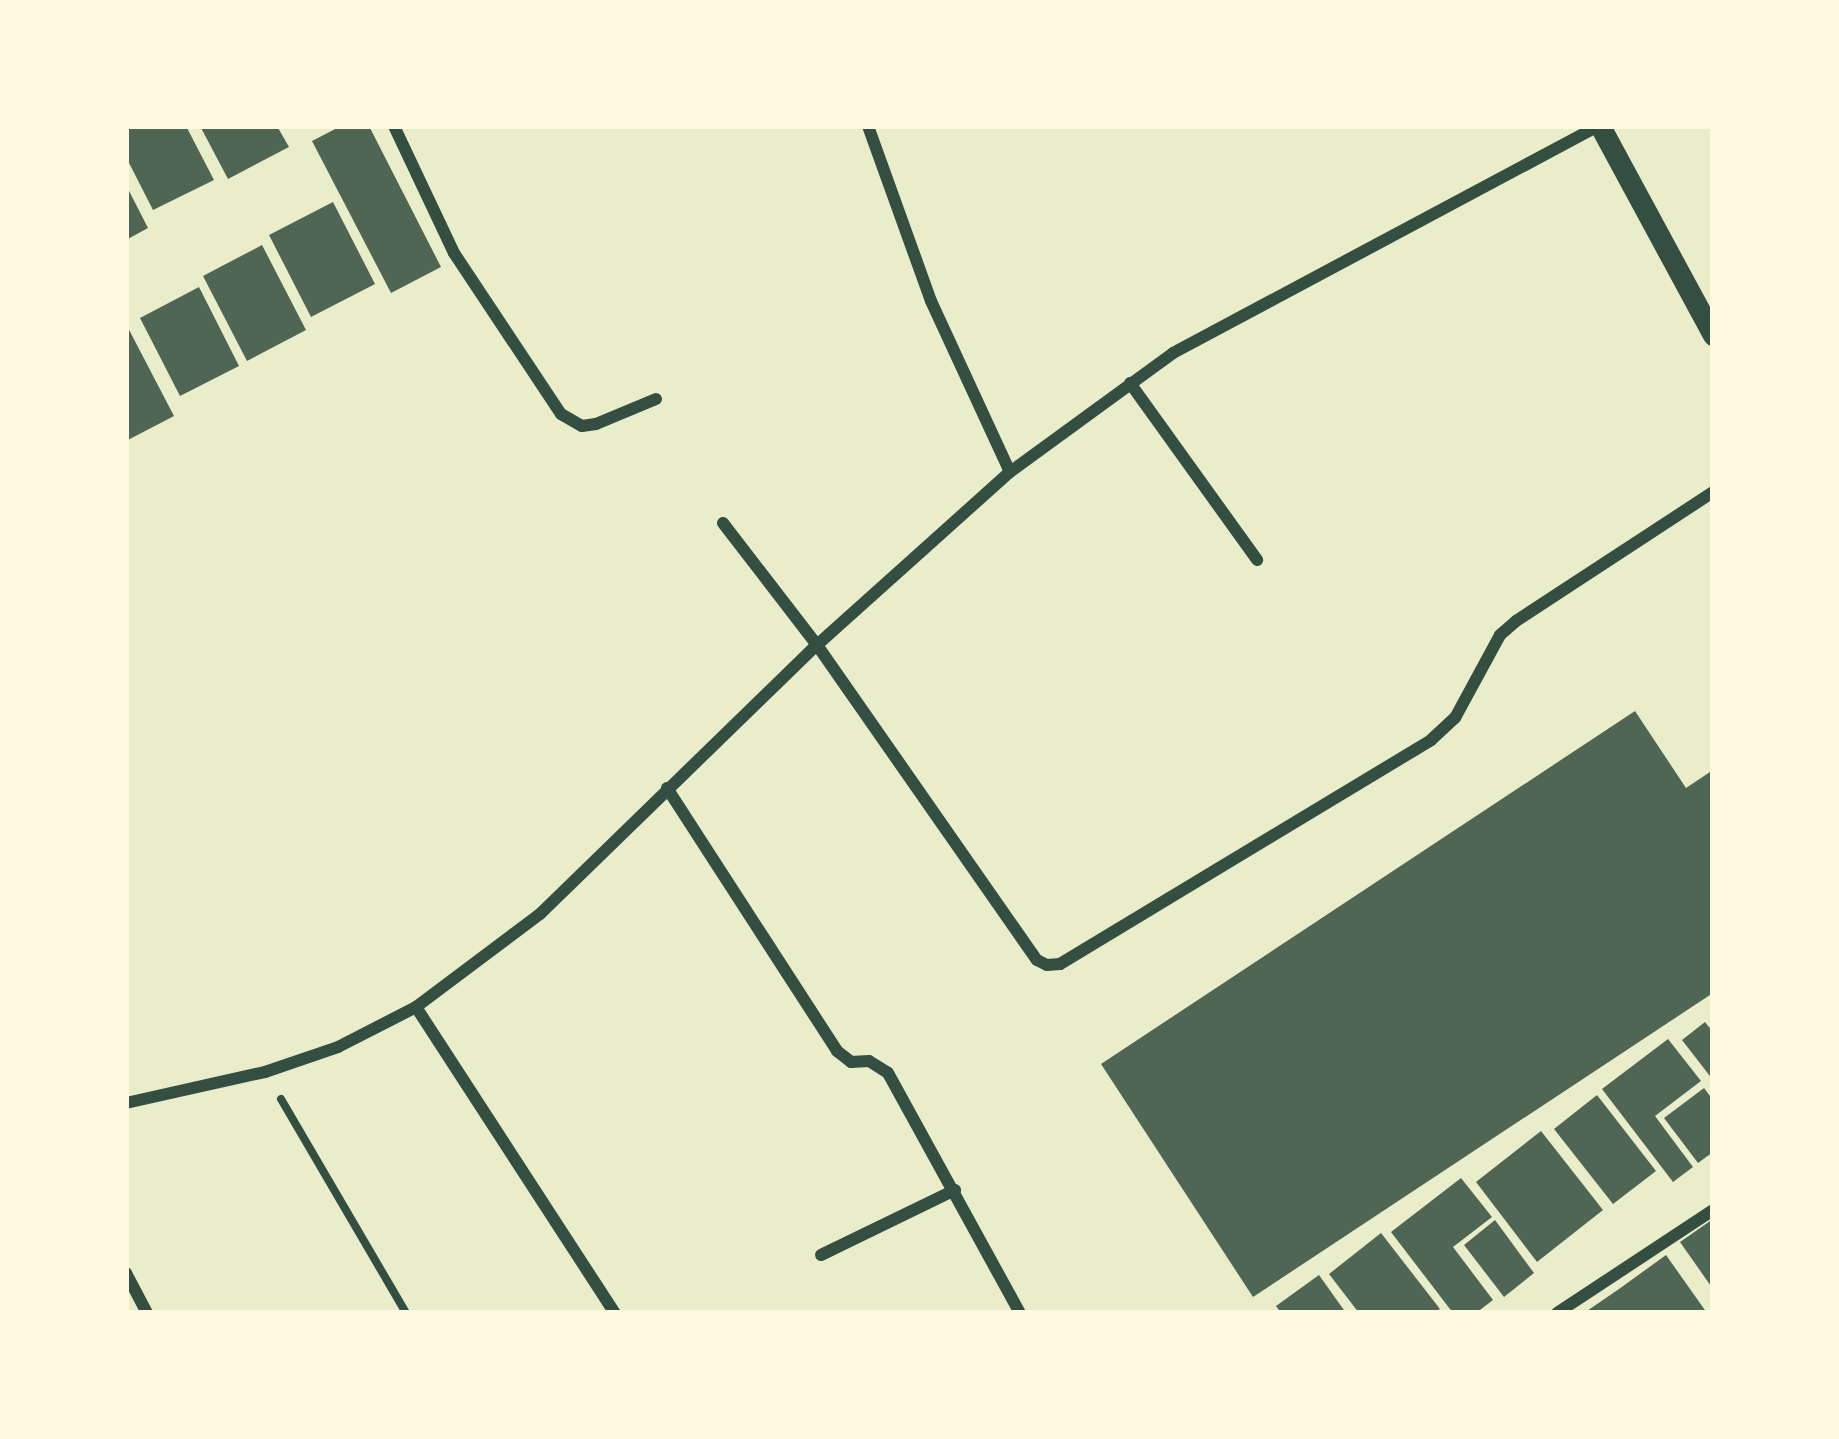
<!DOCTYPE html>
<html>
<head>
<meta charset="utf-8">
<style>
  body { margin:0 }
  #map { position:relative; width:1839px; height:1439px; overflow:hidden; background:#e9edc9; font-family:Montserrat,sans-serif }
  div>[style] { position:absolute }
  [style*='--x'] { left:calc(var(--x)*1px); top:calc(var(--y)*1px); width:calc(var(--w)*1px); rotate:calc(var(--a)*1deg) }
  .building>* { inset:0; background:#4f6655 }
  .path>* { height:8px; margin:-4px; padding:0 4px; transform-origin:4px; border-radius:4px; background:#344e41 }
  .minor>* { height:12px; margin:-6px; padding:0 6px; transform-origin:6px; border-radius:6px; background:#344e41 }
  .tertiary>* { height:21px; margin:-10.5px; padding:0 10.5px; transform-origin:10.5px; border-radius:10.5px; background:#344e41 }
  span { translate:-50% -50%; white-space:nowrap; text-align:center; line-height:1.15; -webkit-text-stroke:10px #fefae0; paint-order:stroke }
  .frame { position:absolute; inset:0; border:129px solid #fefae0; pointer-events:none }
</style>
</head>
<body>
<div id="map">
  <div class="building">
    <div style="clip-path:polygon(134px 126px,186px 126px,214px 180px,153px 210px,126px 157px,126px 130px)"></div>
    <div style="clip-path:polygon(200px 126px,277px 126px,289px 147px,228px 179px)"></div>
    <div style="clip-path:polygon(341px 126px,369px 126px,441px 267px,391px 293px,312px 141px)"></div>
    <div style="clip-path:polygon(126px 185px,148px 228px,126px 240px)"></div>
    <div style="clip-path:polygon(333px 202px,375px 284px,311px 317px,269px 235px)"></div>
    <div style="clip-path:polygon(262px 245px,306px 330px,247px 361px,203px 276px)"></div>
    <div style="clip-path:polygon(199px 287px,239px 366px,180px 396px,140px 318px)"></div>
    <div style="clip-path:polygon(126px 324px,174px 416px,126px 441px)"></div>
    <div style="clip-path:polygon(1635px 711px,1686px 788px,1713px 770px,1713px 993px,1253px 1297px,1101px 1064px)"></div>
    <div style="clip-path:polygon(1705px 1022px,1713px 1032px,1713px 1080px,1682px 1040px)"></div>
    <div style="clip-path:polygon(1668px 1039px,1701px 1081px,1655px 1116px,1693px 1167px,1673px 1182px,1602px 1089px)"></div>
    <div style="clip-path:polygon(1704px 1088px,1713px 1100px,1713px 1152px,1698px 1163px,1664px 1118px)"></div>
    <div style="clip-path:polygon(1597px 1095px,1656px 1171px,1613px 1204px,1554px 1129px)"></div>
    <div style="clip-path:polygon(1541px 1131px,1603px 1210px,1537px 1262px,1476px 1182px)"></div>
    <div style="clip-path:polygon(1461px 1178px,1492px 1217px,1453px 1247px,1493px 1300px,1476px 1313px,1453px 1313px,1391px 1232px)"></div>
    <div style="clip-path:polygon(1713px 1219px,1713px 1289px,1680px 1242px)"></div>
    <div style="clip-path:polygon(1495px 1220px,1534px 1273px,1504px 1297px,1464px 1245px)"></div>
    <div style="clip-path:polygon(1381px 1233px,1440px 1309px,1434px 1313px,1359px 1313px,1329px 1274px)"></div>
    <div style="clip-path:polygon(1666px 1255px,1707px 1313px,1584px 1313px,1619px 1289px)"></div>
    <div style="clip-path:polygon(1319px 1275px,1346px 1313px,1281px 1313px,1276px 1306px)"></div>
  </div>
  <div class="path">
    <div style="--x:281;--y:1099;--w:248;--a:59.7"></div>
  </div>
  <div class="minor">
    <div style="--x:394;--y:126;--w:140;--a:64.7"></div>
    <div style="--x:454;--y:253;--w:193;--a:56.4"></div>
    <div style="--x:561;--y:414;--w:24;--a:30"></div>
    <div style="--x:582;--y:426;--w:14;--a:-8"></div>
    <div style="--x:596;--y:424;--w:65;--a:-22.6"></div>
    <div style="--x:868;--y:126;--w:186;--a:70.2"></div>
    <div style="--x:931;--y:301;--w:188;--a:65.2"></div>
    <div style="--x:1130;--y:383;--w:218;--a:54.3"></div>
    <div style="--x:723;--y:523;--w:154;--a:52.4"></div>
    <div style="--x:817;--y:645;--w:384;--a:55.1"></div>
    <div style="--x:1037;--y:960;--w:11;--a:27"></div>
    <div style="--x:1047;--y:965;--w:13;--a:-4"></div>
    <div style="--x:1060;--y:964;--w:433;--a:-31.1"></div>
    <div style="--x:1431;--y:740;--w:33;--a:-43"></div>
    <div style="--x:1455;--y:718;--w:94;--a:-61.5"></div>
    <div style="--x:1500;--y:635;--w:21;--a:-41"></div>
    <div style="--x:1516;--y:621;--w:235;--a:-33.2"></div>
    <div style="--x:667;--y:788;--w:313;--a:57.1"></div>
    <div style="--x:837;--y:1051;--w:18;--a:38"></div>
    <div style="--x:851;--y:1062;--w:18;--a:-3"></div>
    <div style="--x:869;--y:1061;--w:22;--a:32"></div>
    <div style="--x:888;--y:1073;--w:274;--a:61.2"></div>
    <div style="--x:416;--y:1007;--w:365;--a:57"></div>
    <div style="--x:126;--y:1103;--w:142;--a:-12.6"></div>
    <div style="--x:265;--y:1072;--w:77;--a:-18.9"></div>
    <div style="--x:338;--y:1047;--w:88;--a:-27.1"></div>
    <div style="--x:416;--y:1007;--w:155;--a:-36.9"></div>
    <div style="--x:540;--y:914;--w:386;--a:-44.2"></div>
    <div style="--x:817;--y:645;--w:259;--a:-41.9"></div>
    <div style="--x:1010;--y:472;--w:202;--a:-36.1"></div>
    <div style="--x:1173;--y:353;--w:482;--a:-28.1"></div>
    <div style="--x:821;--y:1255;--w:149;--a:-25.9"></div>
    <div style="--x:126;--y:1273;--w:45;--a:62.3"></div>
    <div style="--x:1557;--y:1313;--w:187;--a:-33.4"></div>
  </div>
  <div class="tertiary">
    <div style="--x:1600;--y:126;--w:238;--a:61.6"></div>
  </div>
  <div class="frame"></div>
</div>
</body>
</html>
